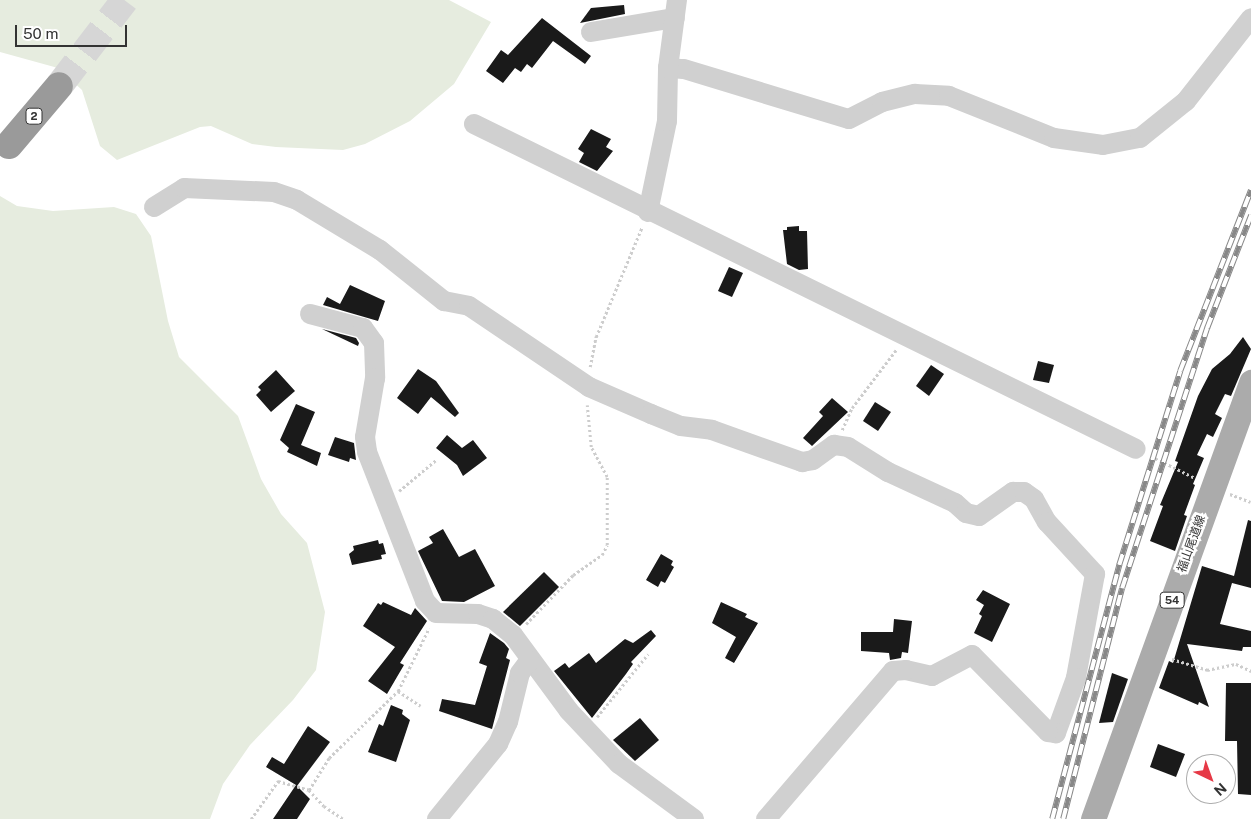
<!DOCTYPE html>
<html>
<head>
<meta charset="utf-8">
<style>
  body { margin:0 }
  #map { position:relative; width:1251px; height:819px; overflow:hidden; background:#fff; font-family:"Public Sans","Noto Sans JP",sans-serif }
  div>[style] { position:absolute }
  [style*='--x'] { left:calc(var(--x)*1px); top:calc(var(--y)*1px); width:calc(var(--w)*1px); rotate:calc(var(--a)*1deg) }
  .green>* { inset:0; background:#e6ecdf }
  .building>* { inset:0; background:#1a1a1a }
  .highway-tunnel>* { height:28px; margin-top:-14px; transform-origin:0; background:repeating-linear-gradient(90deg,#d6d6d6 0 28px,transparent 0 42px) }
  .path>* { height:2.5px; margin-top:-1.25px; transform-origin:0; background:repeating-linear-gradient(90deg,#cdcdcd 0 2.5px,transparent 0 5px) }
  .minor>* { height:20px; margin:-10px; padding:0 10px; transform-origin:10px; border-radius:10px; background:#d0d0d0 }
  .major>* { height:25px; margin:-12.5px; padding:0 12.5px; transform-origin:12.5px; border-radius:12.5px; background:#ababab }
  .highway>* { height:28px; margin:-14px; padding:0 14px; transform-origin:14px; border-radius:14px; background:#9a9a9a }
  .rail>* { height:5.5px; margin-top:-2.75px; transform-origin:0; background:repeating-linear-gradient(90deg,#fff 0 11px,#888 0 22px); box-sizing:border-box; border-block:1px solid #888 }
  span { translate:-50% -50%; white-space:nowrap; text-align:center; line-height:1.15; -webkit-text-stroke:5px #fff; paint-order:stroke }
  .shield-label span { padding:1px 4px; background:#fff; border:1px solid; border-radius:4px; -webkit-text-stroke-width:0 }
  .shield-label { font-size:11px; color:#333; font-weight:700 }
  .street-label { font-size:12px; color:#333 }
  .north { position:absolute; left:1186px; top:754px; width:50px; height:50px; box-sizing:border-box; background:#fff; border:1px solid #adadad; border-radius:50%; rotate:138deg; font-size:14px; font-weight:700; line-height:20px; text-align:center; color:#333 }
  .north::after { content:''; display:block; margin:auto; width:18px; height:22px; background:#e63946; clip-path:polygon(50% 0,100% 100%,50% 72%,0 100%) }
  .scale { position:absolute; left:15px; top:25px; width:112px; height:22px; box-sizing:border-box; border:2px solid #333; border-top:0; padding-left:6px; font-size:15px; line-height:18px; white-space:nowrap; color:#333; -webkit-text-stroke:4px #fff; paint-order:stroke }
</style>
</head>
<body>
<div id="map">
  <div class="green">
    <div style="clip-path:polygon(0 0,449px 0,491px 22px,454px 84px,410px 121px,365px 144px,343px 150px,276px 147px,252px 144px,211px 126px,200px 127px,117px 160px,100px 146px,82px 90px,58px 68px,0 52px)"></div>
    <div style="clip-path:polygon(0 196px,17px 206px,53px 211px,114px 207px,136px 214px,151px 236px,168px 321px,179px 357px,238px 416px,261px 479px,281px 514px,307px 543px,325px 612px,316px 670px,293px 700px,250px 745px,223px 784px,210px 819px,0 819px)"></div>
  </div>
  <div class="building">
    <div style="clip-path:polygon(624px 5px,625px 14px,580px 23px,591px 8px)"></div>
    <div style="clip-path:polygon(542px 18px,591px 56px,585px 64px,553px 41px,532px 68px,527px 64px,521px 72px,515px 68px,503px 83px,486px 71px,501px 50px,508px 55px)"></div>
    <div style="clip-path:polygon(591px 129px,611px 139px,606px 147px,613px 151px,597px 171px,579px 162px,584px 153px,578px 149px)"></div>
    <div style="clip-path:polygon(799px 226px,799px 231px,807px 231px,808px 269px,799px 270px,787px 264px,783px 230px,787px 230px,787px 227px)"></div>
    <div style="clip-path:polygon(729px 267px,743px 273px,732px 297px,718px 291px)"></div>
    <div style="clip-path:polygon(350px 285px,385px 301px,378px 321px,323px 305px,327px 297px,340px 304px)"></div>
    <div style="clip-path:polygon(322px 329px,356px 338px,359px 343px,358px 346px)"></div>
    <div style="clip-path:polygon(1243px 337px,1251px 349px,1231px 396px,1225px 394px,1215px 414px,1222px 418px,1213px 437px,1207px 434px,1197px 455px,1204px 458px,1193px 484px,1195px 485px,1184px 515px,1187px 516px,1175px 551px,1150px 541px,1163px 506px,1160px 505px,1178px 462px,1175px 461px,1198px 396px,1212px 369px,1230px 354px)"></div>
    <div style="clip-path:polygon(1038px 361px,1054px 365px,1049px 383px,1033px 380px)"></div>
    <div style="clip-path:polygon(931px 365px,944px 374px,929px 396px,916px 386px)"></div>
    <div style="clip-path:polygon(418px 369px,436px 381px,459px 413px,455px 417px,431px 397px,418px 414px,397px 398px)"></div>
    <div style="clip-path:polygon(276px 370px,295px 391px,271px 412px,256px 395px,261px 390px,258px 387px)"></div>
    <div style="clip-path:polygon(832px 398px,848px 412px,812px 446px,803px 438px,823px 416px,819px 412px)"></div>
    <div style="clip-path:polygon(875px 402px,891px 412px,878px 431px,863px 421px)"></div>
    <div style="clip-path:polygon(296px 404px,315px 412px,301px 445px,321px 453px,317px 466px,287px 452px,289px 448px,280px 440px)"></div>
    <div style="clip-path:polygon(447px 435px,462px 448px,473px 440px,487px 458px,463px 476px,457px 465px,436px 448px)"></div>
    <div style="clip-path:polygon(335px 437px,354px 443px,356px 460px,350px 458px,349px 462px,328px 455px)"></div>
    <div style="clip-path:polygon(1248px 520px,1251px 521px,1251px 588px,1232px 583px,1220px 624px,1251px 631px,1251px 647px,1243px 647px,1242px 651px,1187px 644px,1209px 707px,1199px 702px,1198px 705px,1159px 688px,1169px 661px,1173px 663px,1202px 566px,1234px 576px)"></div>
    <div style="clip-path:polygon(443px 529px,459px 557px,475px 549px,495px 586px,464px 602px,442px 601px,418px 551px,433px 543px,429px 537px)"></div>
    <div style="clip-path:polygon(378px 540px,379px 544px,383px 543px,386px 554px,381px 555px,382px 559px,352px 565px,349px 554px,354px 550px,353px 546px)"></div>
    <div style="clip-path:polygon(661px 554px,673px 561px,671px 565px,674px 567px,665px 583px,661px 581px,658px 587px,646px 580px)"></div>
    <div style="clip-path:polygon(544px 572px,559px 587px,520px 626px,503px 612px)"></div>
    <div style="clip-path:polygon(983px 590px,1010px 604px,992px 642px,974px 633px,982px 616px,979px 614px,984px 605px,976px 600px)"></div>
    <div style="clip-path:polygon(383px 602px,411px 615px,415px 608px,427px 621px,400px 663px,404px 665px,387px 694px,368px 681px,395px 647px,363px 626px,378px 603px,381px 605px)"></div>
    <div style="clip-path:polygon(721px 602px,747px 614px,745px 617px,758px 623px,734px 663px,725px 658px,736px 637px,712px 623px)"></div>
    <div style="clip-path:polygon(894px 619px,912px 621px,908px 653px,902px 652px,901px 658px,890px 660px,889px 653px,861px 651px,861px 632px,893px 632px)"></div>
    <div style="clip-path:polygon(651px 630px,656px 636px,631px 662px,633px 664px,626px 674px,592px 718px,554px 671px,565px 663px,569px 668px,589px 653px,596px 663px,625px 639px,633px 643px)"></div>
    <div style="clip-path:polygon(490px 633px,504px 643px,509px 649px,506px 658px,510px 660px,492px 729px,439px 711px,442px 699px,475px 705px,487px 666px,479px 663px)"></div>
    <div style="clip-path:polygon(1112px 673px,1128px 679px,1113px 722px,1099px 723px)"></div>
    <div style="clip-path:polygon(1226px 683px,1251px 683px,1251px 795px,1238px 794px,1237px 741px,1225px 741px)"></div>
    <div style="clip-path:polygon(391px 705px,403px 710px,402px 714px,410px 720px,396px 762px,368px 752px,379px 724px,383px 726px)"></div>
    <div style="clip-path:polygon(640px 718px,659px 740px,635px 761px,613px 740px)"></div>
    <div style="clip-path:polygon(308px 726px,330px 742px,297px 786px,310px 799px,297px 819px,273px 819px,296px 785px,266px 767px,272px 757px,284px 764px)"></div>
    <div style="clip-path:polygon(1158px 744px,1185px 754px,1176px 777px,1150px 767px)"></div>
  </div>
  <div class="highway-tunnel">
    <div style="--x:59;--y:86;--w:108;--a:-52.5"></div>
  </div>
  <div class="path">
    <div style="--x:590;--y:367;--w:31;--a:-79"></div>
    <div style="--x:596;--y:337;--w:119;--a:-67.3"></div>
    <div style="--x:842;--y:430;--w:24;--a:-66"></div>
    <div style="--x:852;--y:408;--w:73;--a:-52.8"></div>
    <div style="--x:1151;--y:456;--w:49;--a:26.6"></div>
    <div style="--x:399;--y:491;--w:48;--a:-40"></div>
    <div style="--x:1230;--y:494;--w:22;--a:21"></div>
    <div style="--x:526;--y:624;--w:68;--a:-46.2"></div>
    <div style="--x:573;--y:575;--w:35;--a:-35"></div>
    <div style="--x:602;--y:555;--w:11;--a:-63"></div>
    <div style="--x:607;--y:545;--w:68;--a:-90"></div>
    <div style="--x:607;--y:477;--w:34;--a:-118"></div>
    <div style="--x:591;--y:447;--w:42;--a:-95.4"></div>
    <div style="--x:1172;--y:659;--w:37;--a:17"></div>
    <div style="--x:1207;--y:670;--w:30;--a:-12"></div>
    <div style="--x:1236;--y:664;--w:17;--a:25"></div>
    <div style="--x:398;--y:691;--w:27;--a:33"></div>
    <div style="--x:597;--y:717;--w:81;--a:-51"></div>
    <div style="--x:309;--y:790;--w:22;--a:47"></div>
    <div style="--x:324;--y:806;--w:23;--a:34"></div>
    <div style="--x:251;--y:819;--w:47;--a:-54.6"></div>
    <div style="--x:278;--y:781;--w:32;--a:16"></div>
    <div style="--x:309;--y:790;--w:38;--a:-58"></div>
    <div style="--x:329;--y:758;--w:96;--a:-44.2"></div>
    <div style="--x:398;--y:691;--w:70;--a:-63.8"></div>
  </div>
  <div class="minor">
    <div style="--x:591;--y:32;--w:85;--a:-9.5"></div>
    <div style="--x:668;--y:68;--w:16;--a:4"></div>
    <div style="--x:684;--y:69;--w:172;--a:16.9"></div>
    <div style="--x:849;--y:119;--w:37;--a:-27"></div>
    <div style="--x:882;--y:102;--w:34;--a:-14"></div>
    <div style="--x:915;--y:94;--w:34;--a:3"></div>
    <div style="--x:949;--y:96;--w:113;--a:21.8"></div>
    <div style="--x:1054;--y:138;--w:49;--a:8.1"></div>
    <div style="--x:1103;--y:145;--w:38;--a:-11"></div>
    <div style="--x:1140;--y:138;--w:59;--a:-38.8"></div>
    <div style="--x:1186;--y:101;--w:105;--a:-51.9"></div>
    <div style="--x:474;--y:124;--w:737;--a:26.15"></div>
    <div style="--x:154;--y:207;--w:36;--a:-32"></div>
    <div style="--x:184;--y:188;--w:90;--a:2.5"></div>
    <div style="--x:274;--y:192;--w:24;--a:19"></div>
    <div style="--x:297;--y:200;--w:97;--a:31.1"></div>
    <div style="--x:380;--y:250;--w:82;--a:38.6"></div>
    <div style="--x:444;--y:301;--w:25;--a:11"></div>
    <div style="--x:469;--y:306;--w:145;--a:34"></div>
    <div style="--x:589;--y:387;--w:68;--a:23.5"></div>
    <div style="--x:651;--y:414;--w:32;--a:22"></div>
    <div style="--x:681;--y:426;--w:31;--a:7"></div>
    <div style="--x:712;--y:430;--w:96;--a:19.6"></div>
    <div style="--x:802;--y:462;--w:11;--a:-10"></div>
    <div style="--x:813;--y:460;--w:26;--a:-36"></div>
    <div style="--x:834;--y:445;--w:14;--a:8"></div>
    <div style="--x:848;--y:447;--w:47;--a:32"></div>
    <div style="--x:888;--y:472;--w:74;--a:24.8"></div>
    <div style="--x:955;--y:503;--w:15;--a:42"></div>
    <div style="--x:966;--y:513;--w:13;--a:13"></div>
    <div style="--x:979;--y:516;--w:42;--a:-35.2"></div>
    <div style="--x:1013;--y:492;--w:11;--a:0"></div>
    <div style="--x:1024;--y:492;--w:12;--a:35"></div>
    <div style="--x:1034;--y:499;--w:26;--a:61"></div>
    <div style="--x:1047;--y:522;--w:71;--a:47.3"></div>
    <div style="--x:1095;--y:574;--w:106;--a:100.4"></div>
    <div style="--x:1076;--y:678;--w:59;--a:110"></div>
    <div style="--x:1056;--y:733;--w:8;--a:-173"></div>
    <div style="--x:1048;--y:732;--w:108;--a:-134.6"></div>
    <div style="--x:972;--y:655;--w:45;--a:152.3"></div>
    <div style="--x:932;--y:676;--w:27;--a:-167"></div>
    <div style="--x:906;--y:670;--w:13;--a:176"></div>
    <div style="--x:893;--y:671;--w:195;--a:130.6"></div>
    <div style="--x:648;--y:212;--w:93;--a:-78.2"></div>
    <div style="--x:667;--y:121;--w:53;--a:-88.9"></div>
    <div style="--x:668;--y:68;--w:69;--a:-82.5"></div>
    <div style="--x:310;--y:314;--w:55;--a:14.8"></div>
    <div style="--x:363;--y:328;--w:19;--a:54"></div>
    <div style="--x:374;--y:343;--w:35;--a:88"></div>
    <div style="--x:375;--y:378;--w:60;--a:99.6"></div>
    <div style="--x:365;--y:437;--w:15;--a:82"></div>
    <div style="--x:367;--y:452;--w:160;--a:68.7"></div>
    <div style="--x:425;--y:601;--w:16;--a:47"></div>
    <div style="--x:436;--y:613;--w:42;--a:1.4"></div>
    <div style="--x:478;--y:614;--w:16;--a:18"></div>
    <div style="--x:493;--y:619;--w:26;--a:39"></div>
    <div style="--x:513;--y:635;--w:94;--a:53.6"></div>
    <div style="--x:569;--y:711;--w:73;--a:46.7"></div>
    <div style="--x:619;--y:764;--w:93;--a:36.3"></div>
    <div style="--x:437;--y:819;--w:97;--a:-50.9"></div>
    <div style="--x:498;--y:744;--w:24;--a:-66"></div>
    <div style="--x:508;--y:722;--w:50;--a:-76.2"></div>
    <div style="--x:520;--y:673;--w:15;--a:-53"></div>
  </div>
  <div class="major">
    <div style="--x:1093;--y:819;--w:465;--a:-70.1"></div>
  </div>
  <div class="highway">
    <div style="--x:9;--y:145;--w:77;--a:-49.7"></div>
  </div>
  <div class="rail">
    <div style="--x:1052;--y:819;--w:263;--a:-75.2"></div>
    <div style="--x:1119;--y:565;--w:203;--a:-72.5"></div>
    <div style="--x:1180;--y:371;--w:194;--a:-68.6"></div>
    <div style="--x:1063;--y:819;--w:238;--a:-75.7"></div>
    <div style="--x:1122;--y:588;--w:274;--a:-71.9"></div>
    <div style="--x:1207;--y:328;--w:121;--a:-68.7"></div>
  </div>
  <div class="shield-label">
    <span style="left:34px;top:116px">2</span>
    <span style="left:1172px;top:600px">54</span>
  </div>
  <div class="street-label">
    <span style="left:1192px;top:544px;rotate:-70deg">福山尾道線</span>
  </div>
  <div class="north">N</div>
  <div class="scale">50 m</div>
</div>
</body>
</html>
